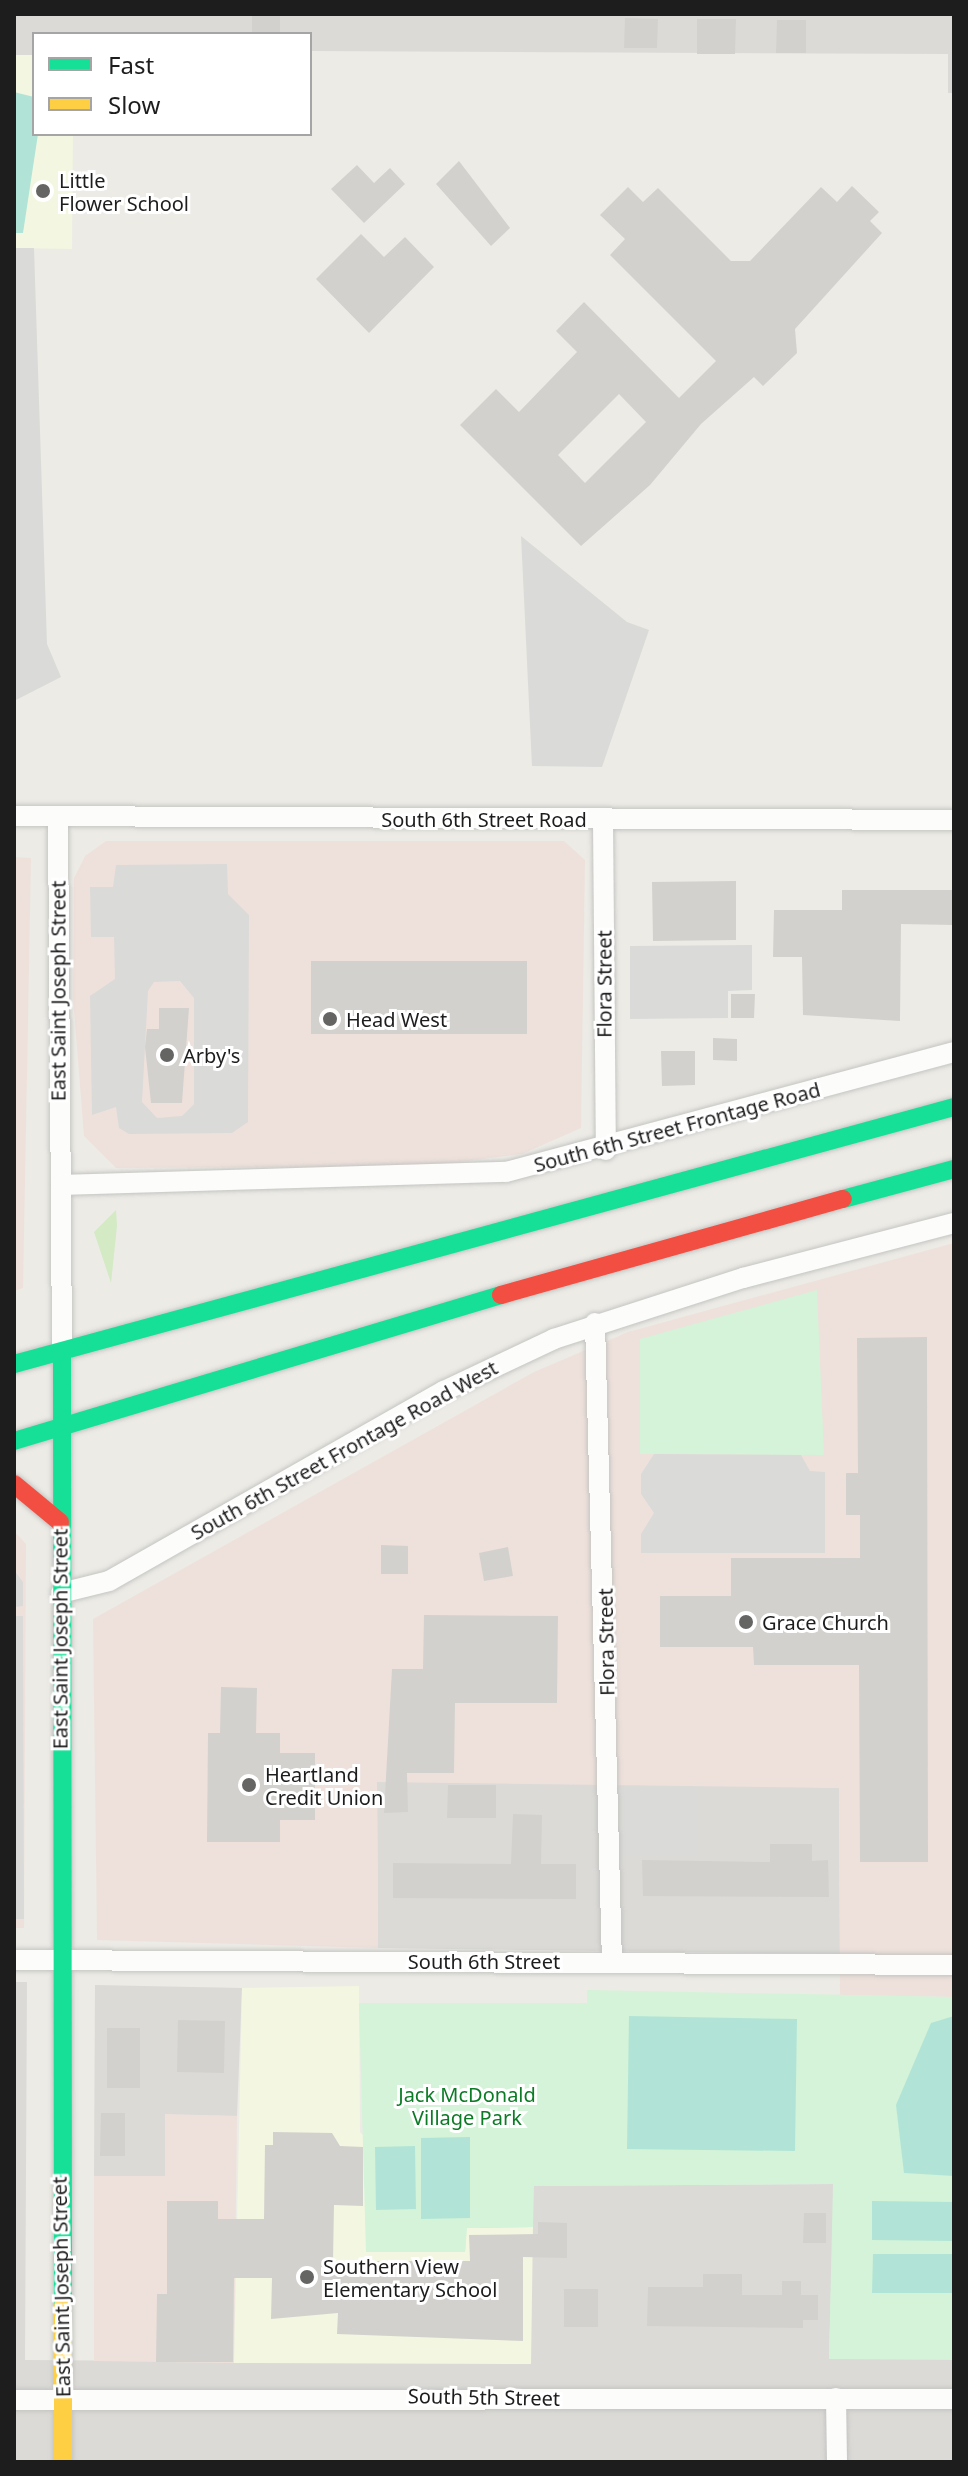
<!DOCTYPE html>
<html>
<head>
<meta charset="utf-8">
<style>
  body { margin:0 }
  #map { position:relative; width:968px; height:2476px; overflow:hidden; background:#ecebe6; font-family:"Noto Sans",sans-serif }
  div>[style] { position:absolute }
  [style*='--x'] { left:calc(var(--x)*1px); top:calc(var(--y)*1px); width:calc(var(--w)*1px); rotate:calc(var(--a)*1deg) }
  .residential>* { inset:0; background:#dbdad7 }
  .commercial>* { inset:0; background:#eee1db }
  .education>* { inset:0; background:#f3f6e0 }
  .grass>* { inset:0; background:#d3eac4 }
  .park>* { inset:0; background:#d4f3d8 }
  .pitch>* { inset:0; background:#b1e4d6 }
  .parking>* { inset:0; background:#dadad8 }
  .building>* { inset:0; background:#d3d1cd }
  .roads { filter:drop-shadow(0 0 2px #c4c4c2) drop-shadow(0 0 2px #c4c4c2) }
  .street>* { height:20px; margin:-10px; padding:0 10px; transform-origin:10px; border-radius:10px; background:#fcfcfb }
  .fast>* { height:18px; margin:-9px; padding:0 9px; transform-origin:9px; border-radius:9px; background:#16e098 }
  .slow>* { height:18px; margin:-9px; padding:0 9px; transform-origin:9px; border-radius:9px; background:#ffcf43 }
  .jam>* { height:18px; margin:-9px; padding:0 9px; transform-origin:9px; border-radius:9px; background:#f24e42 }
  .dots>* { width:22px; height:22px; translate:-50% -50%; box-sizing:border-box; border:4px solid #fff; border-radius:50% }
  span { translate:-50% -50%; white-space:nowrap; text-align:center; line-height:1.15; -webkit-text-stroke:6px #fff; paint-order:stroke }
  .poi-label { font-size:20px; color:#1d1d1d }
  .left { translate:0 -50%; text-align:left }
  .street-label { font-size:20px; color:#1d1d1d }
  .park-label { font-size:20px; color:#0c7b26 }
  .frame { position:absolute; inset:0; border:16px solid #1d1d1d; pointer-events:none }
  .legend { position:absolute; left:32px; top:32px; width:280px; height:104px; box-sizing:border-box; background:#fff; border:2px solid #a5a5a5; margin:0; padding:10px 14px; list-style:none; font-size:24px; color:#1d1d1d }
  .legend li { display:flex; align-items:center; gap:16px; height:40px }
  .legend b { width:40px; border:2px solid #a5a5a5 }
</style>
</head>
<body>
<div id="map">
  <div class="residential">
    <div style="clip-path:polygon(14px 14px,954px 14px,954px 93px,948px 93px,948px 54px,310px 51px,310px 34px,34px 34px,34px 55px,14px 55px)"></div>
    <div style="clip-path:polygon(618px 1781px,839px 1788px,840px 1954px,378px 1948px,377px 1782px)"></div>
    <div style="clip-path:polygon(14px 1982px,27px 1982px,25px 2360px,308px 2362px,533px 2186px,834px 2184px,829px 2359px,954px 2359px,954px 2462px,14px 2462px)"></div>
    <div style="clip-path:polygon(95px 1985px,242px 1988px,237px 2116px,165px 2115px,165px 2176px,94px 2176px)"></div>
  </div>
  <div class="commercial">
    <div style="clip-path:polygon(106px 841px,564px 841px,585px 860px,581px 1128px,522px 1154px,427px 1166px,116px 1168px,84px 1136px,73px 997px,74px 878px,85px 856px)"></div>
    <div style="clip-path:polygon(14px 857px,31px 858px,23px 1288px,14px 1291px)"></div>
    <div style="clip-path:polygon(954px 1243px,954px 1997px,840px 1995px,839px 1788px,377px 1782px,378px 1948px,97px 1940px,93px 1619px,534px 1372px,628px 1332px)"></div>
    <div style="clip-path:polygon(14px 1531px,26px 1544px,24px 1928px,14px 1928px)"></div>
    <div style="clip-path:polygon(165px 2114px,237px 2116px,234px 2363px,94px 2361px,94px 2176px,165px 2176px)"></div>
  </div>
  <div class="education">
    <div style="clip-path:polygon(14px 55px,34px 55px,34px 134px,73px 134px,72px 249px,14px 248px)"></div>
    <div style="clip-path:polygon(359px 1986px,360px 2132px,465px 2252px,466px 2228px,533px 2227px,531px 2364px,234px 2363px,242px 1988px)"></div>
  </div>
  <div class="grass">
    <div style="clip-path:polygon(116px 1210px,117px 1226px,111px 1283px,94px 1232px)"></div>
  </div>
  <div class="park">
    <div style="clip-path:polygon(817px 1290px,824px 1455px,640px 1454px,640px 1339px)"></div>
    <div style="clip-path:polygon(587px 1990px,954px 1997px,954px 2360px,829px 2359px,833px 2184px,534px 2186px,533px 2227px,467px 2228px,465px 2252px,366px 2252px,359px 2003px,587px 2003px)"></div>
  </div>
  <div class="pitch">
    <div style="clip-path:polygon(14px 92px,34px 97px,38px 134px,23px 233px,14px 233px)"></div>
    <div style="clip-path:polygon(629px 2016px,797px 2019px,795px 2151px,627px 2149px)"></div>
    <div style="clip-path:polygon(954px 2016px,954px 2176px,904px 2173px,896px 2105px,931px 2023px)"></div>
    <div style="clip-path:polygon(470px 2137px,470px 2218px,421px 2219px,421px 2138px)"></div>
    <div style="clip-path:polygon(415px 2146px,416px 2209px,376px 2210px,375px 2147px)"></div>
    <div style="clip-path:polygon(872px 2201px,954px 2202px,954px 2241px,872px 2240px)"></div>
    <div style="clip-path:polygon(873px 2254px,954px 2254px,954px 2293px,872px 2293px)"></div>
  </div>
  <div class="parking">
    <div style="clip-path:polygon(14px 248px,34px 248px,47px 644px,61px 677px,14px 701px)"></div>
    <div style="clip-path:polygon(521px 536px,627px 622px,649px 630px,602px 767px,532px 766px)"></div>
    <div style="clip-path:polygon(evenodd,227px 864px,228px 894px,249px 915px,248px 1122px,232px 1133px,129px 1134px,119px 1128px,116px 1107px,92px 1115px,90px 996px,115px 979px,114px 937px,91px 937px,90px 887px,113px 887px,116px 865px,227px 864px,180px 981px,194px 998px,194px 1104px,182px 1116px,157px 1118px,142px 1102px,148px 991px,154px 982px,180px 981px)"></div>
    <div style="clip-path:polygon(752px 945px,752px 990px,728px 991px,728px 1018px,630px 1019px,630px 946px)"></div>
    <div style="clip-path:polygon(654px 1454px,801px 1455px,810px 1471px,825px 1472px,825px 1553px,641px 1553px,641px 1534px,654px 1513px,641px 1494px,641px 1474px)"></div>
    <div style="clip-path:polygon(14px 1570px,23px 1582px,23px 1606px,14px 1607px,15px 1616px,23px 1616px,24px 1919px,14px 1919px)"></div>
    <div style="clip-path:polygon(698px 1787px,698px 1855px,621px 1856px,621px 1787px)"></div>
  </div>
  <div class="building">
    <div style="clip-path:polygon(252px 14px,280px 14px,280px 34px,252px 34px)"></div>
    <div style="clip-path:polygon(625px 18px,658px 19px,657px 48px,624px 48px)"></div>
    <div style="clip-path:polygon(697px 19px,736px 19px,735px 54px,697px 54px)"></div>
    <div style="clip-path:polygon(777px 20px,806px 20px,806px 53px,776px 53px)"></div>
    <div style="clip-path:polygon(459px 161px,510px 228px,491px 246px,436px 184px)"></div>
    <div style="clip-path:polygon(357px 165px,374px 183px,390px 168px,405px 184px,364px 223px,331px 189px)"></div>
    <div style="clip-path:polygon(evenodd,852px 186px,879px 212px,870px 221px,882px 233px,795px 329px,797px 353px,763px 386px,754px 377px,701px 424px,650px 485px,581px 546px,460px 425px,496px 389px,519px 412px,577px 352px,556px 331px,584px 302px,679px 398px,716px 361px,610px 255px,625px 239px,600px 215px,628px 187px,643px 202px,658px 188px,731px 261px,750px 261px,821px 187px,837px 202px,852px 186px,619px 394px,646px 422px,585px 483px,558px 455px,619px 394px)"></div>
    <div style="clip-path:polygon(361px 234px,384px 257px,405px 237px,434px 267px,369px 333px,316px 279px)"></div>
    <div style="clip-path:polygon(736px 881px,736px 940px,653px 941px,652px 882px)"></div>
    <div style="clip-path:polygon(842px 890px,954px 890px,954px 925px,901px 924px,900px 1021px,803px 1015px,802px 957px,773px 957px,774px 910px,842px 910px)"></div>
    <div style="clip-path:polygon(311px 961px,527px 961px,527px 1034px,311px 1034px)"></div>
    <div style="clip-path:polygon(731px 994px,755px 994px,754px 1018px,731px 1018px)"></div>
    <div style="clip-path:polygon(159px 1008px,189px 1008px,182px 1103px,151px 1103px,145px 1047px,147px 1029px,159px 1029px)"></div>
    <div style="clip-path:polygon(713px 1038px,737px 1039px,737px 1061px,713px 1060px)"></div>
    <div style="clip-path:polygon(661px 1051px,695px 1051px,695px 1085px,662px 1086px)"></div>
    <div style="clip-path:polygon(927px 1337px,928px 1862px,860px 1862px,859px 1665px,754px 1665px,753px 1647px,660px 1647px,660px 1596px,731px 1596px,731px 1558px,860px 1558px,860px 1515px,846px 1515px,846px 1473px,858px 1473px,857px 1338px)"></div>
    <div style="clip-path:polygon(381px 1545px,408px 1546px,408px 1574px,381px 1574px)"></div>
    <div style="clip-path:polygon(508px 1547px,513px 1576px,484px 1581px,479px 1553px)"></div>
    <div style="clip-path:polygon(424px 1615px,558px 1616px,557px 1703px,455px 1703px,454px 1773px,407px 1773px,408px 1812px,384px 1813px,392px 1669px,423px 1669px)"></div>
    <div style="clip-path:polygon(221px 1687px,257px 1688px,256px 1733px,280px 1733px,280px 1753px,315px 1753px,315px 1820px,280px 1820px,280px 1842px,207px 1842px,208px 1733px,220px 1733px)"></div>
    <div style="clip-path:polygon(448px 1785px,496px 1785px,496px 1818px,447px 1818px)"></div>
    <div style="clip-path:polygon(513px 1814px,542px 1815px,541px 1864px,576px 1864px,576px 1899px,393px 1898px,393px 1863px,511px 1864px)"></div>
    <div style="clip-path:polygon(770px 1844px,812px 1844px,812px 1861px,828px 1860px,829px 1897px,643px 1896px,642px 1860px,770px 1862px)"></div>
    <div style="clip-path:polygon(178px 2020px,225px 2021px,224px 2073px,177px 2072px)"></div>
    <div style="clip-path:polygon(107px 2028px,140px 2028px,140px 2088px,107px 2088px)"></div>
    <div style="clip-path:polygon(101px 2113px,125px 2113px,125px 2156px,100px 2156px)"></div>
    <div style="clip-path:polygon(273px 2132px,332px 2133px,340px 2146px,363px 2147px,363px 2206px,334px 2205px,333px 2261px,470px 2261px,469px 2235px,538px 2234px,538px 2222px,567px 2223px,567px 2258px,523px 2257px,523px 2341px,337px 2334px,338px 2313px,271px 2319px,272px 2278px,234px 2278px,233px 2362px,156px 2362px,157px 2294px,167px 2294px,167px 2201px,218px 2201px,218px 2219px,264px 2219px,265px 2145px,273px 2145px)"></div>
    <div style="clip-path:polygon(804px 2213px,826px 2213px,826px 2243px,803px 2243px)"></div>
    <div style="clip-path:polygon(703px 2274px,742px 2274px,742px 2295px,782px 2295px,782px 2281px,801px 2281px,801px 2295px,818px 2295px,818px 2320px,803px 2320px,803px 2328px,647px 2326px,648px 2287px,703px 2287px)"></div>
    <div style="clip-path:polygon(564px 2289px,598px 2289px,598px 2327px,564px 2327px)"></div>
  </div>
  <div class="roads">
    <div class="street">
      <div style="--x:14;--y:816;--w:940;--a:0.24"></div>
      <div style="--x:58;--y:817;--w:537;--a:89.57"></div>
      <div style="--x:603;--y:819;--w:331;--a:89.5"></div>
      <div style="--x:61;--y:1185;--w:445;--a:-1.7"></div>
      <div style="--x:506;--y:1172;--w:464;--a:-15"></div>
      <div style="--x:595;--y:1323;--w:639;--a:88.48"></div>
      <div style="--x:61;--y:1593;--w:49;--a:-14"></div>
      <div style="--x:109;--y:1581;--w:385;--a:-29.6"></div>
      <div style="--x:444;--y:1391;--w:122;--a:-25.3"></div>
      <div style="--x:554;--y:1339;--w:199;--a:-17.9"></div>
      <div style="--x:743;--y:1278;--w:218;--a:-14.6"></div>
      <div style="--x:14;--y:1960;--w:940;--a:0.3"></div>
      <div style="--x:836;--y:2398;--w:64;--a:89.1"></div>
      <div style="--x:14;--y:2400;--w:940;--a:-0.06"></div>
    </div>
    <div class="fast">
      <div style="--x:843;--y:1199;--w:115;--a:-15.1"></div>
      <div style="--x:62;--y:1354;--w:952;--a:89.94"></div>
      <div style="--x:14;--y:1364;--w:974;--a:-15.29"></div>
      <div style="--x:14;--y:1441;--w:508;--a:-16.69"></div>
    </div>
    <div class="slow">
      <div style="--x:63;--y:2306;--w:156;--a:90"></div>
    </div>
    <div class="jam">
      <div style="--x:501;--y:1295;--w:355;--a:-15.7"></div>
      <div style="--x:14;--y:1484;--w:60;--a:39.6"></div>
    </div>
  </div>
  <div class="dots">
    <div style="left:43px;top:191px;background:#656563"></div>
    <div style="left:330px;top:1019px;background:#656563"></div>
    <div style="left:167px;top:1055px;background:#656563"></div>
    <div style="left:746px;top:1622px;background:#656563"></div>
    <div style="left:249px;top:1785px;background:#656563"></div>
    <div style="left:307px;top:2277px;background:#656563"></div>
  </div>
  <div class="poi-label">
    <span class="left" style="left:59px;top:192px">Little<br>Flower School</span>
    <span class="left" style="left:346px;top:1019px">Head West</span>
    <span class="left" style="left:183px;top:1055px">Arby's</span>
    <span class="left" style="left:762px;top:1622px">Grace Church</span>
    <span class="left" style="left:265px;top:1786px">Heartland<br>Credit Union</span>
    <span class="left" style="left:323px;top:2278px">Southern View<br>Elementary School</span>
  </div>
  <div class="street-label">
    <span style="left:484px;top:819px">South 6th Street Road</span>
    <span style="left:604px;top:984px;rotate:-90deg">Flora Street</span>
    <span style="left:58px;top:991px;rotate:-90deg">East Saint Joseph Street</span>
    <span style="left:677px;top:1127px;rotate:-15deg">South 6th Street Frontage Road</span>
    <span style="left:344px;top:1450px;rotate:-29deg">South 6th Street Frontage Road West</span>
    <span style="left:60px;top:1639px;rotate:-90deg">East Saint Joseph Street</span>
    <span style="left:606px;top:1642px;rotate:-91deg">Flora Street</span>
    <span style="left:484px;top:1961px">South 6th Street</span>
    <span style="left:61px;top:2287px;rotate:-91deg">East Saint Joseph Street</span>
    <span style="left:484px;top:2397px;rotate:1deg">South 5th Street</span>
  </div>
  <div class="park-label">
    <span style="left:467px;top:2106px">Jack McDonald<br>Village Park</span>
  </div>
  <div class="frame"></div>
  <ul class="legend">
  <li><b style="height:10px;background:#16e098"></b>Fast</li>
  <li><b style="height:10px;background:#ffcf43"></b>Slow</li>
  </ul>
</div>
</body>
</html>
